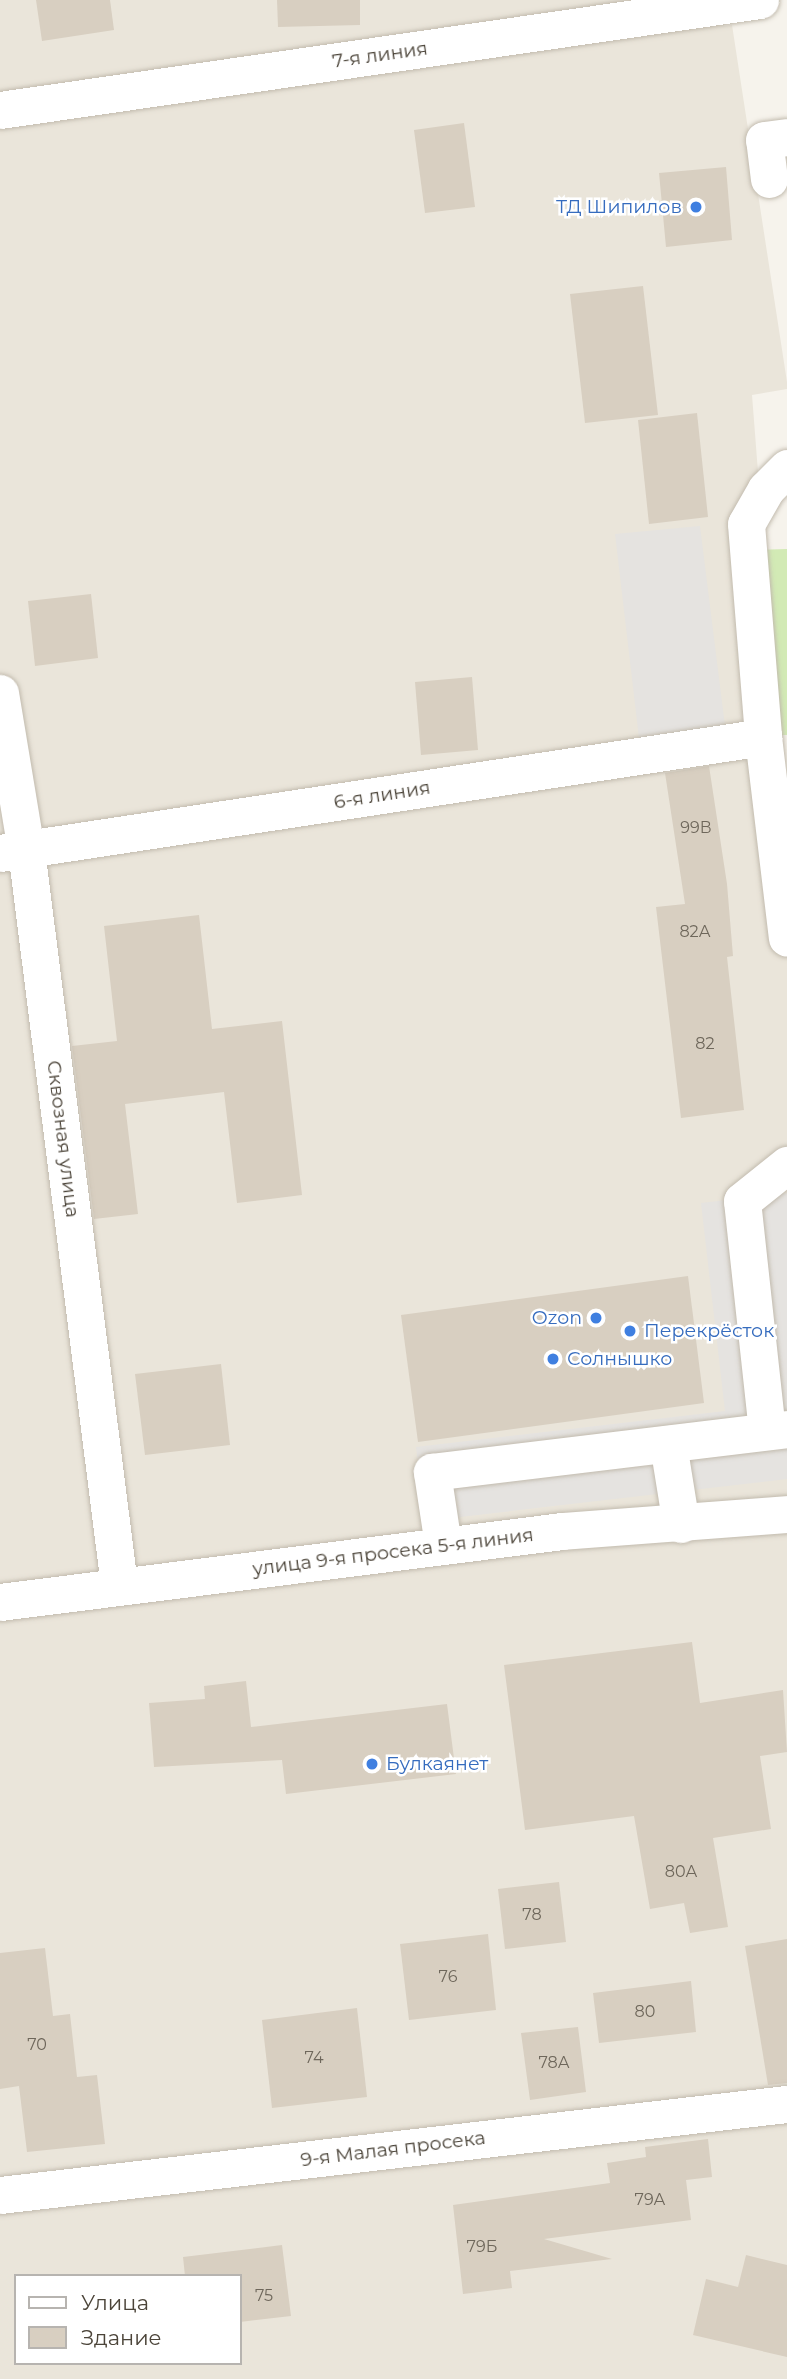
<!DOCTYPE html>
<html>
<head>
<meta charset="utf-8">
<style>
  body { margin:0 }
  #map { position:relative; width:787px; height:2379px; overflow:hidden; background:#f6f3ec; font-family:Montserrat,sans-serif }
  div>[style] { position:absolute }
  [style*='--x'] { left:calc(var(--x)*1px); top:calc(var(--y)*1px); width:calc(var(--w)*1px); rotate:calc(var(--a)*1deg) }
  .residential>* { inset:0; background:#eae5da }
  .green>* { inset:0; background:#d2eab5 }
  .parking>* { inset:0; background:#e5e3e0 }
  .building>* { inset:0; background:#d8cfc1 }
  .roads { filter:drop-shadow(0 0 2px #c2bbae) drop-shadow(0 0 2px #c2bbae) }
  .minor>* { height:37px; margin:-18.5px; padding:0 18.5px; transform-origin:18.5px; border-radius:18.5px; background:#fff }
  .dots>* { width:19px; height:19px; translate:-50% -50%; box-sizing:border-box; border:4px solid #fff; border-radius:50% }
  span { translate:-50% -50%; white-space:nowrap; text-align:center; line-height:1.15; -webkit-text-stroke:5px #fff; paint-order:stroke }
  .number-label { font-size:16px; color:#6e675b }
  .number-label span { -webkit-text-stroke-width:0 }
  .street-label { font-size:19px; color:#4b4439 }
  .shop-label { font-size:19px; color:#366cbe }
  .right { translate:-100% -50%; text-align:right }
  .left { translate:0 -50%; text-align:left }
  .legend { position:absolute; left:14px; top:2274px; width:228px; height:91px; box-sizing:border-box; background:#fff; border:2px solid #b7b4b0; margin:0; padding:9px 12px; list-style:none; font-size:21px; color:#4b4439 }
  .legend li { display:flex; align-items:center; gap:14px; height:35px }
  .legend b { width:35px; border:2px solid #b7b4b0 }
</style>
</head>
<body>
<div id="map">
  <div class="residential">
    <div style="clip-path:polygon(evenodd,0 0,722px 0,724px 26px,732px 25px,787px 382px,787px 389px,752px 395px,787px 844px,787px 2379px,0 2379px,0 0,16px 2276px,240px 2276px,240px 2363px,16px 2363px,16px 2276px)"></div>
  </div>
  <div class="green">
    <div style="clip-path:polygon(787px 549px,787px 735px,779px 735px,756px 550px)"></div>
  </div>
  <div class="parking">
    <div style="clip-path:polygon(700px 526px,726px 734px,640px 747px,615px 534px)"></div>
    <div style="clip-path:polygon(787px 1193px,787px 1479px,425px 1521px,416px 1447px,725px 1411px,701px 1203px)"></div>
  </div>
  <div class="building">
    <div style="clip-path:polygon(36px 0,110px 0,114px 30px,42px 41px)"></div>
    <div style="clip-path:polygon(277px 0,360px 0,360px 25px,278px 27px)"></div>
    <div style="clip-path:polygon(464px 123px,475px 207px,425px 213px,414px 130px)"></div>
    <div style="clip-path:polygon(726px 167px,732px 240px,666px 247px,659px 173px)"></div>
    <div style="clip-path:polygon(643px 286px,658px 415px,585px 423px,570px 294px)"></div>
    <div style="clip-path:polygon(697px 413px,708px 517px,649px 524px,638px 420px)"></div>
    <div style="clip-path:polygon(91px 594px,98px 658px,35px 666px,28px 601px)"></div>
    <div style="clip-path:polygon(472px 677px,478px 750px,421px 755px,415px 682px)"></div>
    <div style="clip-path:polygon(709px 766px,727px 884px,733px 956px,727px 957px,744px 1110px,681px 1118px,656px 907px,685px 904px,665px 773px)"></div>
    <div style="clip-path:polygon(199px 915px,212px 1029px,282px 1021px,302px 1195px,237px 1203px,224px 1092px,125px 1104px,138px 1214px,94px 1219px,72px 1046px,117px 1041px,104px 926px)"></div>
    <div style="clip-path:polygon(688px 1276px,704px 1403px,418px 1442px,401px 1315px)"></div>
    <div style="clip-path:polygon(221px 1364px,230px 1445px,145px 1455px,135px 1374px)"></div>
    <div style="clip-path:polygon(692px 1642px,700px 1703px,783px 1690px,787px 1752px,760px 1756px,771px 1829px,713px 1838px,728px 1927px,690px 1933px,684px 1903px,650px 1909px,634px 1816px,525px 1830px,504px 1665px)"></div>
    <div style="clip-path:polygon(246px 1681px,251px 1727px,447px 1704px,456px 1774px,286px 1794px,282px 1760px,154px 1767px,149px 1703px,205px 1699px,204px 1686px)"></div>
    <div style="clip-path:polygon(559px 1882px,566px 1942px,505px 1949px,498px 1889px)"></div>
    <div style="clip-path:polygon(488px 1934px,496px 2010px,409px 2020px,400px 1944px)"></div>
    <div style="clip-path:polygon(787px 1939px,787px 2083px,768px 2085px,745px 1946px)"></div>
    <div style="clip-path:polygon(45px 1948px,53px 2016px,70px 2014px,77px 2077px,97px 2075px,105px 2144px,27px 2152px,19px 2086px,0 2089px,0 1953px)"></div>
    <div style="clip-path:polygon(691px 1981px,696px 2032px,599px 2043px,593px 1993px)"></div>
    <div style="clip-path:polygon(357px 2008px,367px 2097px,272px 2108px,262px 2020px)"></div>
    <div style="clip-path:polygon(578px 2027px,586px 2092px,530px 2100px,521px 2033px)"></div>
    <div style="clip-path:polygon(708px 2139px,712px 2177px,686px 2180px,691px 2220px,544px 2239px,612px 2259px,510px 2271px,512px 2288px,463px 2294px,453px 2205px,610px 2183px,607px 2163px,646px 2157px,645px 2147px)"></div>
    <div style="clip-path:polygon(282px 2245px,291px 2316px,240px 2322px,240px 2276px,185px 2276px,183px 2257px)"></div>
    <div style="clip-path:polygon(746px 2255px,787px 2265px,787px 2357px,693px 2335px,706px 2279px,738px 2287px)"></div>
  </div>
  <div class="roads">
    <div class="minor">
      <div style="--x:0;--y:110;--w:768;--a:-8.24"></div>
      <div style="--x:769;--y:179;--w:39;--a:-97"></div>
      <div style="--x:764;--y:140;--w:23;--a:-7"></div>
      <div style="--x:787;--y:468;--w:30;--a:135"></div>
      <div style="--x:766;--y:489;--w:40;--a:119.7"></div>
      <div style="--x:746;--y:524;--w:214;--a:85.4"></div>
      <div style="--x:763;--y:737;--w:202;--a:83.2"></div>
      <div style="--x:0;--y:693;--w:159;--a:80.6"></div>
      <div style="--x:26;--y:850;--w:741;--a:82.79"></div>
      <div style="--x:0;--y:853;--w:772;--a:-8.64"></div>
      <div style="--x:767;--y:1431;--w:231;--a:-96.2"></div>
      <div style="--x:742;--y:1201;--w:58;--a:-38.7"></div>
      <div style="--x:668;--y:1444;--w:81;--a:80.8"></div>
      <div style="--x:443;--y:1545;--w:74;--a:-98.6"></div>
      <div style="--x:432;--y:1472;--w:358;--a:-6.9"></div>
      <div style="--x:0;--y:1602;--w:566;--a:-7.2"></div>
      <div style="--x:562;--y:1531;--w:226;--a:-4.3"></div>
      <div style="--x:0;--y:2195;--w:792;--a:-6.6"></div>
    </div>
  </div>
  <div class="dots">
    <div style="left:696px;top:207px;background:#3f7fe0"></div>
    <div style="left:596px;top:1318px;background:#3f7fe0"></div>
    <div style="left:630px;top:1331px;background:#3f7fe0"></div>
    <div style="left:553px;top:1359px;background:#3f7fe0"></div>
    <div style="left:372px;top:1764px;background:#3f7fe0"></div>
  </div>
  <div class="number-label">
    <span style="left:696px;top:828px">99В</span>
    <span style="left:695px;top:932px">82А</span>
    <span style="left:705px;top:1044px">82</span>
    <span style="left:681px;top:1872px">80А</span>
    <span style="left:532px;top:1915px">78</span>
    <span style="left:448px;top:1977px">76</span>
    <span style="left:645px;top:2012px">80</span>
    <span style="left:37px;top:2045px">70</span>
    <span style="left:314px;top:2058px">74</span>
    <span style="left:554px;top:2063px">78А</span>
    <span style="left:650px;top:2200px">79А</span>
    <span style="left:482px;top:2247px">79Б</span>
    <span style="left:264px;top:2296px">75</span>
  </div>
  <div class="street-label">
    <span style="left:380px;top:55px;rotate:-8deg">7-я линия</span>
    <span style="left:382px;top:795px;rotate:-9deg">6-я линия</span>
    <span style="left:63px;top:1139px;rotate:83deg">Сквозная улица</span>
    <span style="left:393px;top:1552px;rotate:-7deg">улица 9-я просека 5-я линия</span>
    <span style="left:393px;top:2149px;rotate:-7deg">9-я Малая просека</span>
  </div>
  <div class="shop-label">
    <span class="right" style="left:682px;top:207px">ТД Шипилов</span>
    <span class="right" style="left:582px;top:1318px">Ozon</span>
    <span class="left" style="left:644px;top:1331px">Перекрёсток</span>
    <span class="left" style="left:567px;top:1359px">Солнышко</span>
    <span class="left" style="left:386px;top:1764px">Булкаянет</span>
  </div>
  <ul class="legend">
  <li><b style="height:9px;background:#fff"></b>Улица</li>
  <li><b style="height:19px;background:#d8cfc1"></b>Здание</li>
  </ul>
</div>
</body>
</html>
